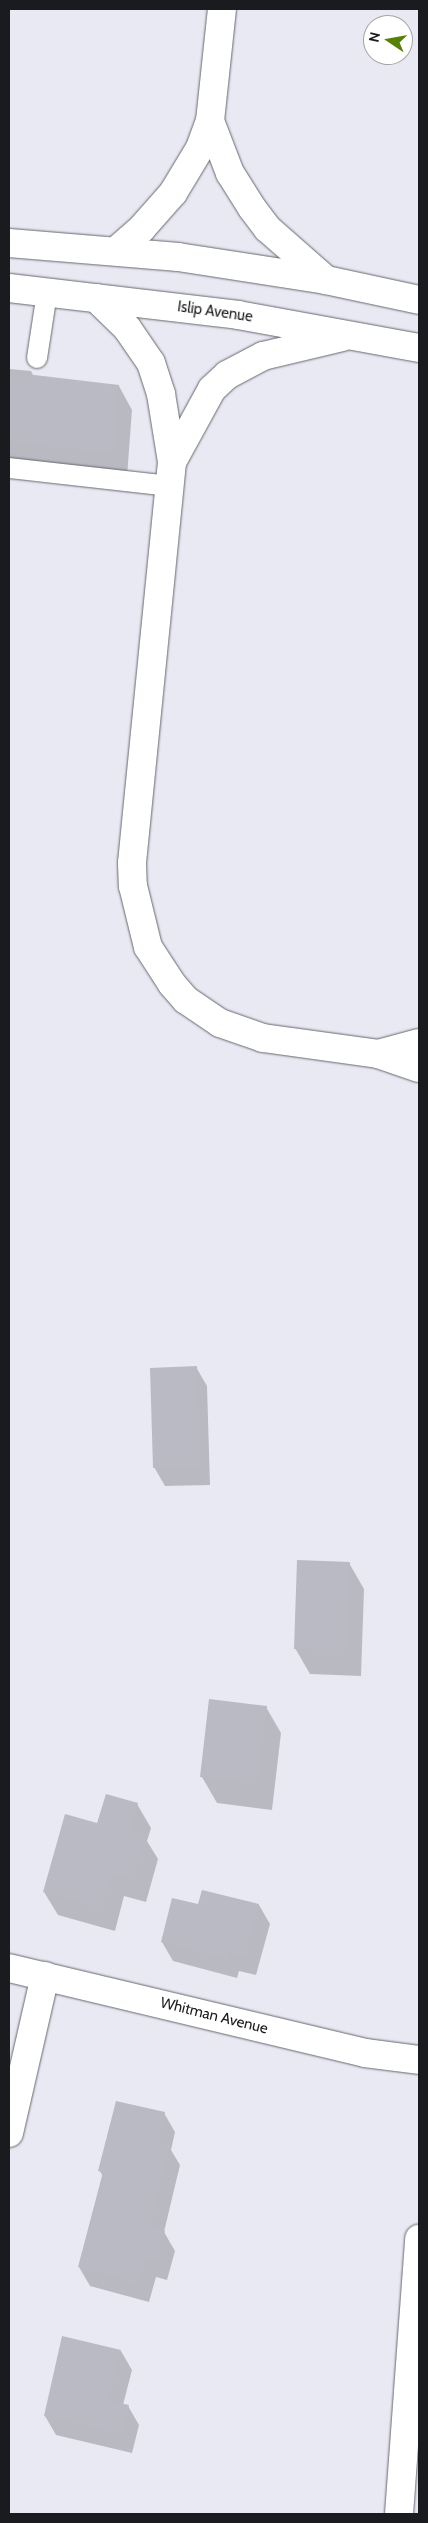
<!DOCTYPE html>
<html>
<head>
<meta charset="utf-8">
<style>
  body { margin:0 }
  #map { position:relative; width:428px; height:2523px; overflow:hidden; background:#e8e9f2; font-family:Cabin,sans-serif }
  div>[style] { position:absolute }
  [style*='--x'] { left:calc(var(--x)*1px); top:calc(var(--y)*1px); width:calc(var(--w)*1px); rotate:calc(var(--a)*1deg) }
  .shadow>* { inset:0; background:#0003 }
  .building>* { inset:0; background:#b9bac3 }
  .roads { filter:drop-shadow(0 0 1px #66676f) drop-shadow(0 0 1px #66676f) }
  .service>* { height:20px; margin:-10px; padding:0 10px; transform-origin:10px; border-radius:10px; background:#fff }
  .minor>* { height:28px; margin:-14px; padding:0 14px; transform-origin:14px; border-radius:14px; background:#fff }
  .tertiary>* { height:28px; margin:-14px; padding:0 14px; transform-origin:14px; border-radius:14px; background:#fff }
  .secondary>* { height:28px; margin:-14px; padding:0 14px; transform-origin:14px; border-radius:14px; background:#fff }
  .primary>* { height:28px; margin:-14px; padding:0 14px; transform-origin:14px; border-radius:14px; background:#fff }
  span { translate:-50% -50%; white-space:nowrap; text-align:center; line-height:1.15; -webkit-text-stroke:4.5px #fff; paint-order:stroke }
  .street-label { font-size:15px; color:#1a1b1e }
  .frame { position:absolute; inset:0; border:10px solid #1a1b1e; pointer-events:none }
  .north { position:absolute; left:363px; top:15px; width:50px; height:50px; box-sizing:border-box; background:#fff; border:1px solid #a3a4a5; border-radius:50%; rotate:282deg; font-size:14px; font-weight:700; line-height:20px; text-align:center; color:#1a1b1e }
  .north::after { content:''; display:block; margin:auto; width:18px; height:22px; background:#568108; clip-path:polygon(50% 0,100% 100%,50% 72%,0 100%) }
</style>
</head>
<body>
<div id="map">
  <div class="shadow">
    <div style="clip-path:polygon(9px 369px,31px 371px,34px 377px,119px 386px,132px 410px,127px 477px,9px 468px)"></div>
    <div style="clip-path:polygon(196px 1367px,207px 1386px,210px 1485px,165px 1486px,154px 1467px)"></div>
    <div style="clip-path:polygon(349px 1563px,364px 1589px,361px 1676px,310px 1674px,295px 1648px)"></div>
    <div style="clip-path:polygon(266px 1707px,281px 1733px,272px 1810px,217px 1803px,202px 1777px)"></div>
    <div style="clip-path:polygon(137px 1804px,151px 1828px,147px 1841px,158px 1859px,146px 1902px,124px 1896px,115px 1931px,58px 1915px,44px 1892px,98px 1825px)"></div>
    <div style="clip-path:polygon(259px 1905px,270px 1924px,256px 1975px,239px 1971px,237px 1978px,173px 1961px,162px 1942px,199px 1906px)"></div>
    <div style="clip-path:polygon(164px 2113px,175px 2132px,171px 2150px,180px 2165px,164px 2232px,175px 2251px,167px 2280px,156px 2277px,149px 2302px,90px 2286px,79px 2267px,103px 2177px,100px 2171px)"></div>
    <div style="clip-path:polygon(121px 2351px,132px 2370px,123px 2405px,128px 2406px,139px 2425px,132px 2453px,56px 2435px,45px 2416px)"></div>
  </div>
  <div class="building">
    <div style="clip-path:polygon(9px 372px,119px 385px,114px 454px,9px 441px)"></div>
    <div style="clip-path:polygon(197px 1366px,200px 1466px,153px 1468px,150px 1368px)"></div>
    <div style="clip-path:polygon(297px 1560px,350px 1562px,347px 1650px,294px 1649px)"></div>
    <div style="clip-path:polygon(209px 1699px,267px 1706px,257px 1784px,200px 1777px)"></div>
    <div style="clip-path:polygon(106px 1794px,138px 1803px,130px 1830px,145px 1834px,132px 1879px,111px 1873px,101px 1908px,43px 1892px,65px 1814px,97px 1823px)"></div>
    <div style="clip-path:polygon(202px 1890px,259px 1904px,245px 1957px,228px 1952px,227px 1960px,161px 1942px,172px 1898px,198px 1904px)"></div>
    <div style="clip-path:polygon(116px 2101px,165px 2112px,158px 2142px,170px 2145px,150px 2227px,165px 2231px,157px 2261px,146px 2258px,138px 2284px,78px 2267px,103px 2172px,98px 2171px)"></div>
    <div style="clip-path:polygon(62px 2336px,121px 2350px,109px 2401px,129px 2405px,122px 2434px,44px 2416px)"></div>
  </div>
  <div class="roads">
    <div class="service">
      <div style="--x:37;--y:358;--w:66;--a:-81.3"></div>
      <div style="--x:9;--y:468;--w:161;--a:6.4"></div>
    </div>
    <div class="minor">
      <div style="--x:9;--y:1968;--w:366;--a:13.4"></div>
      <div style="--x:365;--y:2053;--w:54;--a:7.4"></div>
      <div style="--x:9;--y:2133;--w:161;--a:-77.1"></div>
    </div>
    <div class="tertiary">
      <div style="--x:210;--y:121;--w:113;--a:-83.9"></div>
    </div>
    <div class="secondary">
      <div style="--x:399;--y:2514;--w:276;--a:-85.8"></div>
    </div>
    <div class="primary">
      <div style="--x:210;--y:121;--w:56;--a:69"></div>
      <div style="--x:230;--y:173;--w:41;--a:57.8"></div>
      <div style="--x:252;--y:208;--w:26;--a:53"></div>
      <div style="--x:268;--y:229;--w:77;--a:41.3"></div>
      <div style="--x:9;--y:243;--w:170;--a:4.7"></div>
      <div style="--x:178;--y:257;--w:150;--a:8.8"></div>
      <div style="--x:326;--y:280;--w:95;--a:12.1"></div>
      <div style="--x:117;--y:250;--w:33;--a:-41"></div>
      <div style="--x:142;--y:228;--w:47;--a:-48.5"></div>
      <div style="--x:173;--y:193;--w:52;--a:-59"></div>
      <div style="--x:200;--y:148;--w:29;--a:-70"></div>
      <div style="--x:9;--y:288;--w:231;--a:6.7"></div>
      <div style="--x:238;--y:315;--w:184;--a:10.3"></div>
      <div style="--x:96;--y:298;--w:43;--a:44.1"></div>
      <div style="--x:127;--y:328;--w:42;--a:55.6"></div>
      <div style="--x:151;--y:363;--w:33;--a:72"></div>
      <div style="--x:161;--y:394;--w:69;--a:80.8"></div>
      <div style="--x:172;--y:462;--w:403;--a:95.7"></div>
      <div style="--x:132;--y:863;--w:23;--a:88"></div>
      <div style="--x:133;--y:886;--w:63;--a:76.2"></div>
      <div style="--x:148;--y:947;--w:44;--a:57"></div>
      <div style="--x:172;--y:984;--w:21;--a:49"></div>
      <div style="--x:186;--y:1000;--w:41;--a:34.1"></div>
      <div style="--x:220;--y:1023;--w:46;--a:19.2"></div>
      <div style="--x:263;--y:1038;--w:116;--a:7.9"></div>
      <div style="--x:378;--y:1054;--w:43;--a:18.9"></div>
      <div style="--x:172;--y:462;--w:83;--a:-61.3"></div>
      <div style="--x:212;--y:389;--w:21;--a:-43"></div>
      <div style="--x:227;--y:375;--w:41;--a:-27.8"></div>
      <div style="--x:263;--y:356;--w:81;--a:-13.5"></div>
      <div style="--x:378;--y:1054;--w:42;--a:-15"></div>
    </div>
  </div>
  <div class="street-label">
    <span style="left:215px;top:312px;rotate:8deg">Islip Avenue</span>
    <span style="left:214px;top:2016px;rotate:14deg">Whitman Avenue</span>
  </div>
  <div class="frame"></div>
  <div class="north">N</div>
</div>
</body>
</html>
